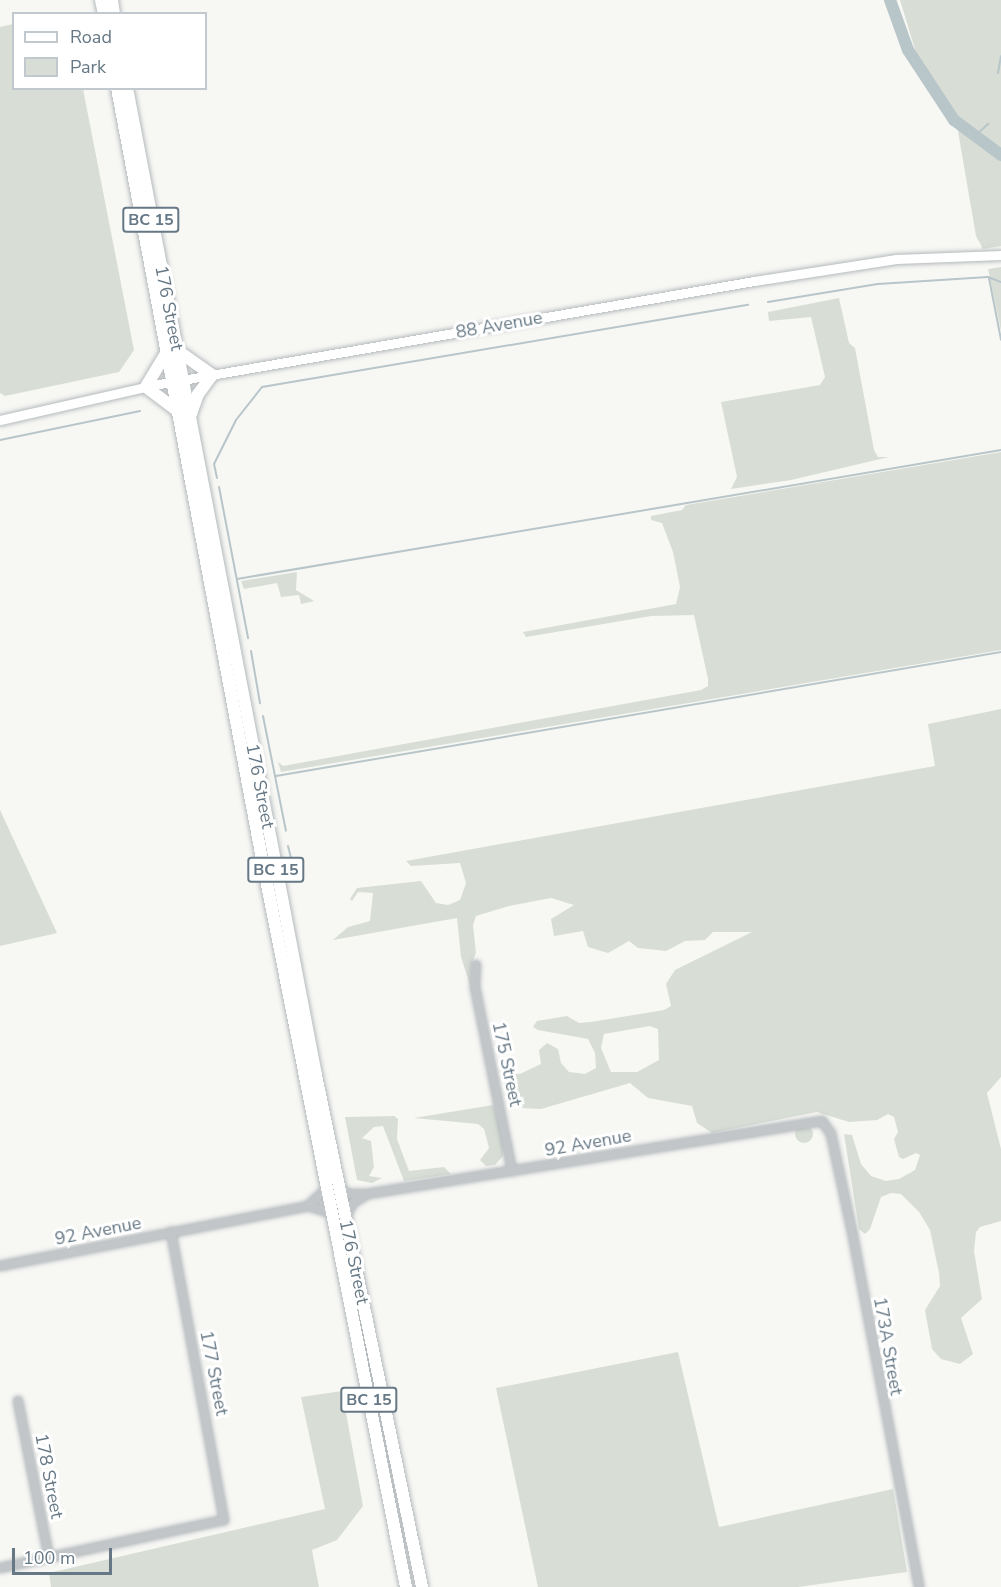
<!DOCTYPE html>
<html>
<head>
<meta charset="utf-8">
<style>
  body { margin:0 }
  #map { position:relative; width:1001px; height:1587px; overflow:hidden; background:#f7f7f4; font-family:"Nunito Sans",sans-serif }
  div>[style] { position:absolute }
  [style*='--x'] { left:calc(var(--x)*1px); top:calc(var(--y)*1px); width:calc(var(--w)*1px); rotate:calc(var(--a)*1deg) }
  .green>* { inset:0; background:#d8ded5 }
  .round { border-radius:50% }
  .stream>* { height:2px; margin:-1px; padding:0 1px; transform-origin:1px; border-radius:1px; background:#b8c5c9 }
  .river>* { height:12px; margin:-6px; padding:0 6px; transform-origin:6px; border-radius:6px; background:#b8c5c9 }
  .roads { filter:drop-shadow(0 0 2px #b5babd) drop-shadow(0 0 2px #b5babd) }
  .minor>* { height:8px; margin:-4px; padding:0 4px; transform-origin:4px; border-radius:4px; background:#c2c6c9 }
  .major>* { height:9px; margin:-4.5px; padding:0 4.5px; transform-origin:4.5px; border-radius:4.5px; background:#fff }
  .highway>* { height:12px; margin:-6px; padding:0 6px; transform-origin:6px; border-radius:6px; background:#fff }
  span { translate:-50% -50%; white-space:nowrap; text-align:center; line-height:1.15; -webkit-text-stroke:6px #fff; paint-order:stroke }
  .shield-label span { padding:2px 4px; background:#fff; border:2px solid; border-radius:4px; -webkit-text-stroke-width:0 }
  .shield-label { font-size:16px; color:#667885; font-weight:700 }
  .street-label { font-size:18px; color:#667885 }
  .legend { position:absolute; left:12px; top:12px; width:195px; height:78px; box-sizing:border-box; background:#fff; border:2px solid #c2c9ce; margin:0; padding:8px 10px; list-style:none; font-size:18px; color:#667885 }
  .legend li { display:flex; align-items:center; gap:12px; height:30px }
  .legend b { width:30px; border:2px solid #c2c9ce }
  .scale { position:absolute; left:12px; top:1548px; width:100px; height:27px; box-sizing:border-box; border:3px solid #667885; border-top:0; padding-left:8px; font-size:18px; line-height:21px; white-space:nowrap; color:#667885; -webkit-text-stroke:4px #fff; paint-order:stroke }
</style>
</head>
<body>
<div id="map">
  <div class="green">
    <div style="clip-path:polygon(900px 0,1001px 0,1001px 246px,983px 249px,976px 236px,955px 114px,917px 56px)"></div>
    <div style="clip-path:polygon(13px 24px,14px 88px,83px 89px,134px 350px,119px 372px,5px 396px,0 393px,0 27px)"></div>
    <div style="clip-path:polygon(1001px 267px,1001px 331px,988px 269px)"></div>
    <div style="clip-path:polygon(839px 298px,849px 343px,855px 348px,874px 450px,878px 457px,889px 457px,791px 480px,731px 489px,737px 477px,721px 402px,820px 385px,825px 377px,811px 317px,769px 321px,768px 312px)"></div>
    <div style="clip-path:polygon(1001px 452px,1001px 650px,281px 772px,278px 762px,283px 766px,701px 690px,708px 686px,708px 679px,694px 615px,651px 616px,526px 637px,523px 632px,676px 604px,680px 587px,673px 552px,662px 523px,651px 520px,651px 516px,682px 510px,686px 505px)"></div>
    <div style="clip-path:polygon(297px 572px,296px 590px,314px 601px,301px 604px,299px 595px,281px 597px,277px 583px,244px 589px,241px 581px)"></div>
    <div style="clip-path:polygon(evenodd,1001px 709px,1001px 1077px,987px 1093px,1001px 1149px,1001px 1221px,980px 1227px,976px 1232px,974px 1251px,982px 1299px,961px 1318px,973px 1354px,960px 1364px,941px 1359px,932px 1349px,925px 1310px,940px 1286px,939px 1273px,930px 1230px,919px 1212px,901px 1194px,891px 1193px,881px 1197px,870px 1229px,865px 1234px,859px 1229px,844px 1134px,852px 1135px,861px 1164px,871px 1176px,886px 1181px,899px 1179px,915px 1170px,920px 1155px,916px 1153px,903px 1159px,899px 1157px,894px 1139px,898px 1132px,894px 1117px,888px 1114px,877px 1120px,849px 1122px,817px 1112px,712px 1133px,697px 1123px,692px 1106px,648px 1098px,630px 1083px,541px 1109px,520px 1108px,509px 1102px,502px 1073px,520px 1074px,541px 1064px,539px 1050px,547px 1043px,558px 1049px,561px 1063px,569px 1072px,585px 1074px,596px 1068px,595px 1053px,588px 1039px,538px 1030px,533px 1027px,537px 1021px,567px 1016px,579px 1023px,591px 1022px,664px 1010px,671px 1006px,666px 984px,675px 970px,752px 932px,713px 932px,705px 940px,685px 941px,666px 951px,638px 948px,629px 941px,608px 953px,588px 947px,583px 931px,554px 936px,551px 919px,574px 905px,551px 898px,509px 906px,476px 916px,473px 925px,476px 953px,471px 965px,470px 985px,461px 957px,457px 918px,333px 940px,348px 927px,370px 921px,373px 893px,358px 892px,352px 901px,350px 899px,357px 888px,421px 881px,436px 903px,448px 905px,460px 900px,466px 883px,460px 863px,411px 866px,406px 861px,935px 766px,928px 724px,1001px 709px,650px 1026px,658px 1029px,659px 1060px,637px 1072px,611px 1072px,601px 1048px,604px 1034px,650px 1026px)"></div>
    <div style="clip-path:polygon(0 810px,57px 933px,0 946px)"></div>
    <div style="clip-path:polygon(493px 1105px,503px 1135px,503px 1156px,495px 1165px,486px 1166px,480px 1160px,489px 1148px,484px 1129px,478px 1124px,414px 1118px)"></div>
    <div style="clip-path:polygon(394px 1116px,398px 1119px,397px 1139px,409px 1171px,444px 1167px,451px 1174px,404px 1181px,383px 1126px,374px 1127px,362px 1138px,371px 1141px,374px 1167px,369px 1176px,382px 1178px,372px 1183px,357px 1180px,345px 1117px)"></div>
    <div class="round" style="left:795px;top:1125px;width:18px;height:18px"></div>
    <div style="clip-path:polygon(678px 1352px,719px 1527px,893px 1489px,907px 1572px,798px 1587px,538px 1587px,496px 1388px)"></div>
    <div style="clip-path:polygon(342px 1391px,363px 1506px,337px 1540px,312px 1550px,319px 1587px,51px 1587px,49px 1573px,325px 1509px,301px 1397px)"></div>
  </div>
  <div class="stream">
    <div style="--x:998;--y:73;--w:17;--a:-80"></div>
    <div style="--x:975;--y:136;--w:18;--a:-43"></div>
    <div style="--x:989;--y:278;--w:63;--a:79"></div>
    <div style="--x:768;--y:302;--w:111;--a:-9.3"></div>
    <div style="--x:878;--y:284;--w:110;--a:-3.6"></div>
    <div style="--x:988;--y:277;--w:14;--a:21"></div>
    <div style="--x:0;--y:440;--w:143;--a:-11.7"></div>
    <div style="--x:217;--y:478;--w:14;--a:-102"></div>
    <div style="--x:214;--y:464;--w:49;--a:-63.4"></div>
    <div style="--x:236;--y:420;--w:42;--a:-51.8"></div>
    <div style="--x:262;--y:387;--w:493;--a:-9.6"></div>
    <div style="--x:219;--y:487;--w:154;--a:79.1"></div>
    <div style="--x:237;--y:579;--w:775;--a:-9.58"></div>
    <div style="--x:251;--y:651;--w:53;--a:80.2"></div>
    <div style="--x:263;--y:716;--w:117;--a:78.7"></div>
    <div style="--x:276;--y:776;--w:736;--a:-9.71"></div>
    <div style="--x:288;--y:846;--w:34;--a:76"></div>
  </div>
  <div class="river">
    <div style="--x:890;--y:0;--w:53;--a:70.2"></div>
    <div style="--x:908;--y:50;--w:84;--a:56.7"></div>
    <div style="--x:954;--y:120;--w:59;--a:36.7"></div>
  </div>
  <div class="roads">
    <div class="minor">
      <div style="--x:476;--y:965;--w:22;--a:93"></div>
      <div style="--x:475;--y:987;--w:188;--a:78.6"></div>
      <div style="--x:339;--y:1187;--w:11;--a:38"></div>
      <div style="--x:348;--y:1194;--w:19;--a:0"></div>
      <div style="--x:367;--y:1194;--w:461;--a:-9.1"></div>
      <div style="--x:822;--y:1121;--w:16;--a:55"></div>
      <div style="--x:831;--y:1134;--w:99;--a:77.8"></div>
      <div style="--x:852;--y:1231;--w:362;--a:79.3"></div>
      <div style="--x:308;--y:1206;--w:25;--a:-43"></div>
      <div style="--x:346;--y:1216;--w:15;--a:-62"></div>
      <div style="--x:353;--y:1203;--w:15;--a:-32"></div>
      <div style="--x:0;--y:1266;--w:314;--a:-11"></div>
      <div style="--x:308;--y:1206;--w:24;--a:17"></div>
      <div style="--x:18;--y:1401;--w:159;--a:78.8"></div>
      <div style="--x:0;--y:1568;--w:229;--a:-12.1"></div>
      <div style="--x:224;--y:1520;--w:293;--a:-100.4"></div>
    </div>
    <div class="major">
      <div style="--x:0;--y:420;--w:163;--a:-12.8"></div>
      <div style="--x:159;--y:384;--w:604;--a:-9.82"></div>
      <div style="--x:754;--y:281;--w:144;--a:-8.8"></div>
      <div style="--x:896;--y:259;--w:105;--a:-2.2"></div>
    </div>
    <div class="highway">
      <div style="--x:101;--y:0;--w:14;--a:78"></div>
      <div style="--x:112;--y:0;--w:14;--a:82"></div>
      <div style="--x:117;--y:88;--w:785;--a:79.35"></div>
      <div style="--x:262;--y:859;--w:742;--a:78.81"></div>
      <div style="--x:127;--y:88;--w:1005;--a:79.16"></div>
      <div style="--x:316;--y:1075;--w:523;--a:78.3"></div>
      <div style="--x:178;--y:351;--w:42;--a:35.2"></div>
      <div style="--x:212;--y:375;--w:24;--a:126"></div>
      <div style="--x:198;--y:394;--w:21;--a:109"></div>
      <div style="--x:165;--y:355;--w:37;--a:121"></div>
      <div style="--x:146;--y:387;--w:38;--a:37"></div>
    </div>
  </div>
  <div class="shield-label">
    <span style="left:151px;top:220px">BC 15</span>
    <span style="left:276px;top:870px">BC 15</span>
    <span style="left:369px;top:1400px">BC 15</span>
  </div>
  <div class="street-label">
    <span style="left:169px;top:308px;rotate:79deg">176 Street</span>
    <span style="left:499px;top:325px;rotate:-10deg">88 Avenue</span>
    <span style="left:260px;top:786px;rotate:79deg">176 Street</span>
    <span style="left:507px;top:1064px;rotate:78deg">175 Street</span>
    <span style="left:588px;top:1143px;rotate:-10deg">92 Avenue</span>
    <span style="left:98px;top:1231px;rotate:-11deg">92 Avenue</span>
    <span style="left:354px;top:1262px;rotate:78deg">176 Street</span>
    <span style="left:888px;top:1346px;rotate:80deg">173A Street</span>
    <span style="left:214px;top:1373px;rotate:79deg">177 Street</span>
    <span style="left:49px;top:1476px;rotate:79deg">178 Street</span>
  </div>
  <ul class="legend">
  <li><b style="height:8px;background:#fff"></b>Road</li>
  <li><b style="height:16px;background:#d8ded5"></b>Park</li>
  </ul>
  <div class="scale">100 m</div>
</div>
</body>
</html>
